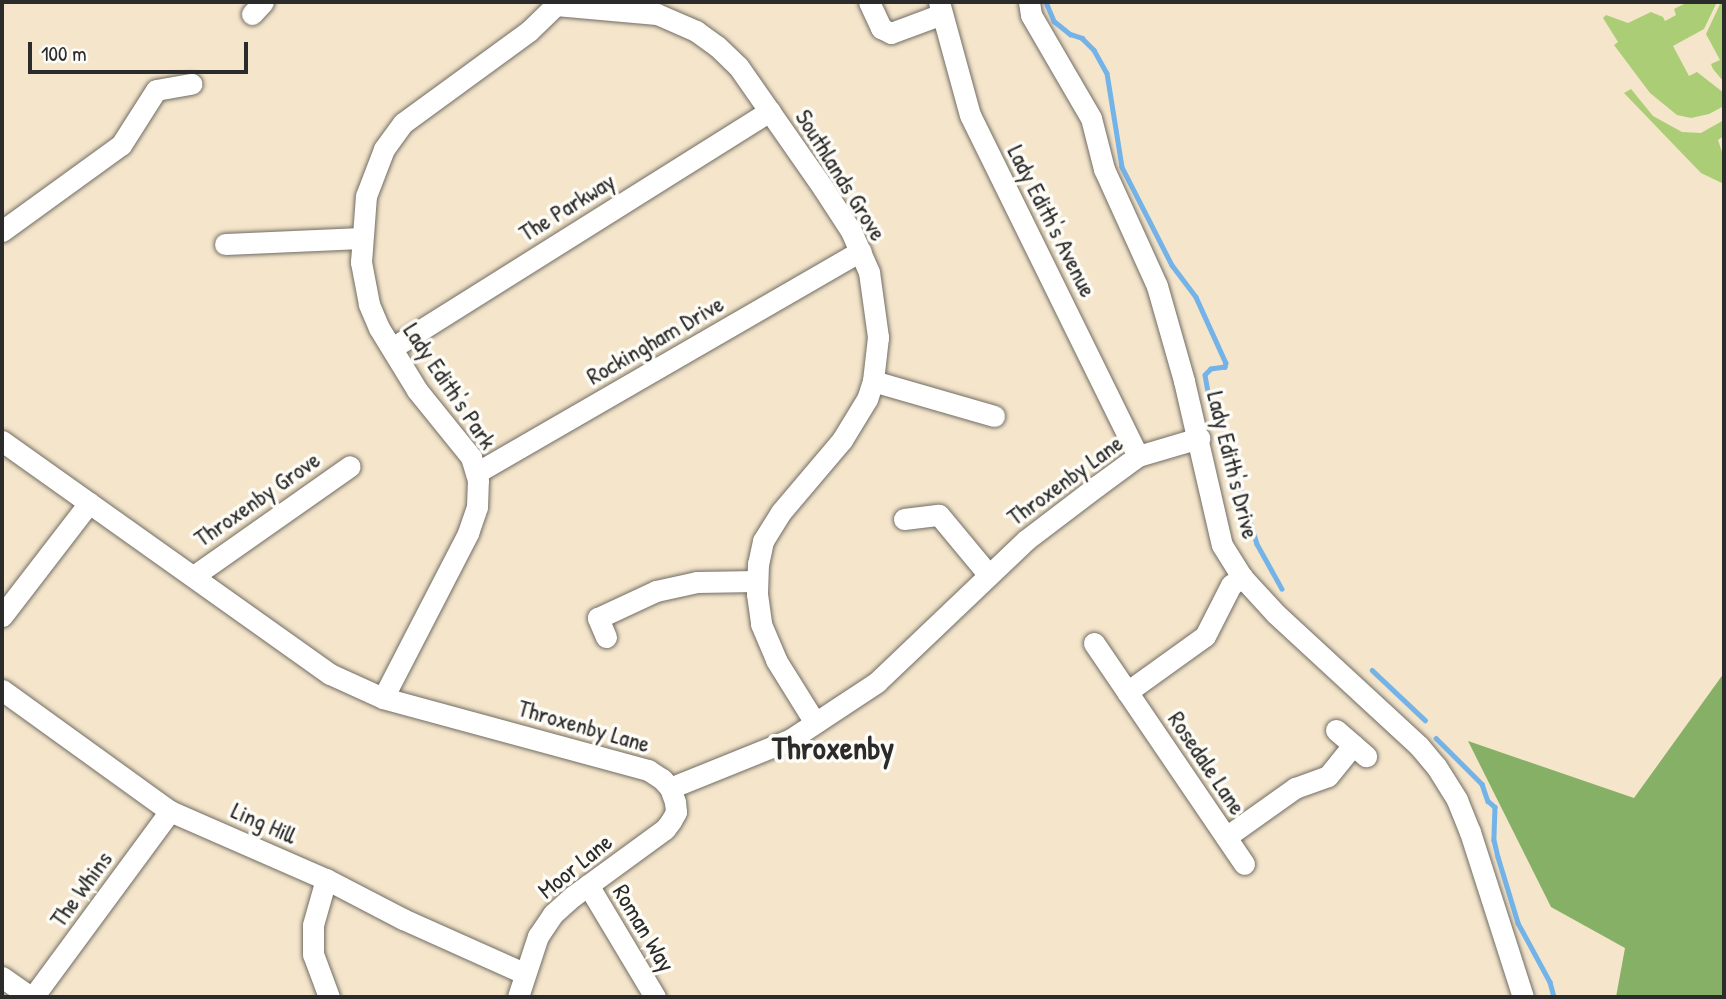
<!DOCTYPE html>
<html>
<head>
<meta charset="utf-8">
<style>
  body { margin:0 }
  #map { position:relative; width:1726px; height:999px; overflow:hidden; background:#f4e5cb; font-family:"Patrick Hand",sans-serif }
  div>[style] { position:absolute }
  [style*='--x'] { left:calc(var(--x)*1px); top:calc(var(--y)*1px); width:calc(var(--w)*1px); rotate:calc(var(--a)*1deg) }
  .green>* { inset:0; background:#aacd76 }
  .forest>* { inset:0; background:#87b067 }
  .stream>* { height:4.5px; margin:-2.25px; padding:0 2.25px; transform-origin:2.25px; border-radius:2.25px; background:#74b3e8 }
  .roads { filter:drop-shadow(0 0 2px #716c63) drop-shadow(0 0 2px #716c63) }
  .minor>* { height:21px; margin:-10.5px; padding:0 10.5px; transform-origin:10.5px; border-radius:10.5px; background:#fff }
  span { translate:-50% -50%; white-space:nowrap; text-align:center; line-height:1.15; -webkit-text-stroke:7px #fdfcf7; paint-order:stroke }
  .street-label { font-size:24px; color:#2b2b2b }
  .district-label { font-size:32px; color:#2b2b2b; font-weight:700 }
  .frame { position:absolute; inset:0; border:4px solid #2b2b2b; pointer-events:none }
  .scale { position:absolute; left:28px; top:42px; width:220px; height:32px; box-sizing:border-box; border:4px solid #2b2b2b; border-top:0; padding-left:9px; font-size:21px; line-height:24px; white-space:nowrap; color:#2b2b2b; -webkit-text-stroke:5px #fdfcf7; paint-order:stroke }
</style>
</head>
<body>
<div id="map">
  <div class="green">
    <div style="clip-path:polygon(1688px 2px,1717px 2px,1704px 29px,1673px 46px,1689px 76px,1697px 72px,1724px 93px,1724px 106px,1709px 114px,1691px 118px,1677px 115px,1650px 93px,1614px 45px,1618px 42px,1603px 18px,1606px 15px,1628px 23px,1651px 12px,1663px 17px,1665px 21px,1676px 15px,1674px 9px)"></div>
    <div style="clip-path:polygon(1721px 2px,1724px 2px,1724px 82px,1713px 69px,1711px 64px,1720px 60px,1706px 34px)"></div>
    <div style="clip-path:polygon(1631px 89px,1653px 116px,1682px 132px,1701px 133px,1724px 120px,1724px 136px,1718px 140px,1724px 158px,1724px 184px,1701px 173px,1624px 93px)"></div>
  </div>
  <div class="forest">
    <div style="clip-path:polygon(1724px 673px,1724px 997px,1616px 997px,1625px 948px,1551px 907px,1468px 741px,1634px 798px)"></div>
  </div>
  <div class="stream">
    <div style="--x:1046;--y:2;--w:21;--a:67"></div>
    <div style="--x:1054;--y:21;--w:21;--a:39"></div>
    <div style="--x:1070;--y:34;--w:13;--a:18"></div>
    <div style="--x:1082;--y:38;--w:17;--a:45"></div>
    <div style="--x:1094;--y:50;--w:26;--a:61"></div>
    <div style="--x:1107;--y:73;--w:95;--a:80.9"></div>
    <div style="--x:1122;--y:167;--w:110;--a:63"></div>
    <div style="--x:1172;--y:265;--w:40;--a:53"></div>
    <div style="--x:1196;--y:297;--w:72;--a:65.6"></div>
    <div style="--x:1226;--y:363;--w:4;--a:104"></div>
    <div style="--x:1225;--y:367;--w:14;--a:172"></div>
    <div style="--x:1211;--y:369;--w:8;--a:135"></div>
    <div style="--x:1205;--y:375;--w:23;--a:80"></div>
    <div style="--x:1209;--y:398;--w:32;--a:64"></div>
    <div style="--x:1236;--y:474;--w:73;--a:73.3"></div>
    <div style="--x:1257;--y:544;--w:51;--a:60.9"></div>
    <div style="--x:1372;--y:670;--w:73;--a:43.3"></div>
    <div style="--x:1436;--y:738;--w:65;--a:45"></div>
    <div style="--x:1482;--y:784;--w:18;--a:71"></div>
    <div style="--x:1488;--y:801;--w:9;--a:41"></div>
    <div style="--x:1495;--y:807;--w:33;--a:92"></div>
    <div style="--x:1494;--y:840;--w:17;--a:77"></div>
    <div style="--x:1498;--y:857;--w:69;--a:73.1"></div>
    <div style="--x:1518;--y:923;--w:67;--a:61.5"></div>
    <div style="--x:1550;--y:982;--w:16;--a:75"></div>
  </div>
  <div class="roads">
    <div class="minor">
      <div style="--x:869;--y:2;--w:29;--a:65"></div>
      <div style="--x:881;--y:28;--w:11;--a:27"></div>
      <div style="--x:891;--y:33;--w:54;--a:-20.4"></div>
      <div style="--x:939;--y:2;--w:117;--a:74.7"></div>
      <div style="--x:970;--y:115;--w:380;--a:63.8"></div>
      <div style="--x:1029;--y:2;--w:13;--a:81"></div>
      <div style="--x:1031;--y:15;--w:119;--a:59.8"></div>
      <div style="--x:1091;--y:118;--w:53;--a:75.7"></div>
      <div style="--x:1104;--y:169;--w:128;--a:65.6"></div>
      <div style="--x:1157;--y:286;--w:99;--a:74.1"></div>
      <div style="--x:1184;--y:381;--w:168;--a:77"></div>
      <div style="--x:1222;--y:545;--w:38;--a:58"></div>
      <div style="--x:1242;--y:577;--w:50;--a:47.4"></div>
      <div style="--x:1276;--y:614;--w:195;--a:42.7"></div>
      <div style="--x:1419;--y:746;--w:26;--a:50"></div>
      <div style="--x:1436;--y:766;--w:40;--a:58"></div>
      <div style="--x:1457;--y:800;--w:35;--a:68"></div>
      <div style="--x:1470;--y:832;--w:173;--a:72.2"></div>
      <div style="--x:556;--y:5;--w:101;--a:5.1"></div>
      <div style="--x:657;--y:14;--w:43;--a:23.6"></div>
      <div style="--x:696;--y:31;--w:26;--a:36"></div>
      <div style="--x:717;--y:46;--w:29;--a:44"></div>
      <div style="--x:738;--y:66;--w:149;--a:55.1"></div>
      <div style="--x:823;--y:188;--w:51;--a:56.9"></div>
      <div style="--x:851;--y:231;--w:45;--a:66.3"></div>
      <div style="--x:869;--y:272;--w:66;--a:82.1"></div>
      <div style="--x:878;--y:337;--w:44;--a:96.5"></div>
      <div style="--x:873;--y:381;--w:19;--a:108"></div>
      <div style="--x:867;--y:399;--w:48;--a:121.4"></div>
      <div style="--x:842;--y:440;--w:94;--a:130.3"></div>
      <div style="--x:781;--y:512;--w:34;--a:122"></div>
      <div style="--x:763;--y:541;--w:24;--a:102"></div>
      <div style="--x:758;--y:564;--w:30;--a:92"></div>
      <div style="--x:757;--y:594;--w:30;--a:82"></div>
      <div style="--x:761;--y:624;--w:39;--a:67"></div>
      <div style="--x:776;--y:660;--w:72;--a:58.1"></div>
      <div style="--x:252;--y:14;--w:16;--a:-47"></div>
      <div style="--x:2;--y:231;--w:147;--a:-35.9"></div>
      <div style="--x:121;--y:145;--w:65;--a:-57.5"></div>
      <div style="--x:156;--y:90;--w:36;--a:-10"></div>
      <div style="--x:225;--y:244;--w:137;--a:-2.5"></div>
      <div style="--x:392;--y:348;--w:446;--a:-32.1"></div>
      <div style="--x:873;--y:381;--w:126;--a:16.1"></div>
      <div style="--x:2;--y:441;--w:402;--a:35.4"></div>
      <div style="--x:330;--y:674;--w:58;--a:24.4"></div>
      <div style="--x:383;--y:698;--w:275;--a:15.2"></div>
      <div style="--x:648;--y:770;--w:17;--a:33"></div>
      <div style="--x:662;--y:779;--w:12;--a:48"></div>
      <div style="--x:670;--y:788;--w:15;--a:70"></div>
      <div style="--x:675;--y:802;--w:10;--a:84"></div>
      <div style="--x:676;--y:812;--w:10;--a:119"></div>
      <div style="--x:671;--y:821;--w:10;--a:127"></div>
      <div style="--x:665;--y:829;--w:114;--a:143.9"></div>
      <div style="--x:573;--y:896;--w:27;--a:138"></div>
      <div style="--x:553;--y:914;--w:27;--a:124"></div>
      <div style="--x:538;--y:936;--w:64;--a:108.2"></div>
      <div style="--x:476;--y:473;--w:444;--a:-30"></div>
      <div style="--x:904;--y:519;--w:35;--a:-7"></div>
      <div style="--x:939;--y:515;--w:77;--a:50.3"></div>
      <div style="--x:195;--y:575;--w:189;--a:-35.1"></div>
      <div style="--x:2;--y:616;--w:143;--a:-52.4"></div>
      <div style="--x:606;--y:637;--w:21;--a:-113"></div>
      <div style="--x:598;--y:618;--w:64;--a:-25"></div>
      <div style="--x:656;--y:591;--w:42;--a:-12.4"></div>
      <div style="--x:697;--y:582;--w:60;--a:-1"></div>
      <div style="--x:1094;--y:643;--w:267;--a:55.8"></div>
      <div style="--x:2;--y:690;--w:207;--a:35.8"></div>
      <div style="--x:170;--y:811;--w:170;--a:23.6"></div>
      <div style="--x:326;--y:879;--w:87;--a:27.5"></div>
      <div style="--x:403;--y:919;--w:133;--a:24.1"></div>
      <div style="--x:1127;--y:692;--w:96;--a:-35.7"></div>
      <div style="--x:1205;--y:636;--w:57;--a:-63"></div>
      <div style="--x:1231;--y:585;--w:14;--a:-36"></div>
      <div style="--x:383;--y:698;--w:186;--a:-62.7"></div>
      <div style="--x:468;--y:533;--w:28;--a:-71"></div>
      <div style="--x:477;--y:507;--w:27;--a:-88"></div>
      <div style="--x:478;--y:480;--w:24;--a:-107"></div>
      <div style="--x:471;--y:457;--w:86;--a:-128.9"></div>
      <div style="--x:417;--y:390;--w:73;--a:-121.5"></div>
      <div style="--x:379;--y:328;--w:26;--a:-113"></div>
      <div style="--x:369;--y:304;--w:43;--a:-100.8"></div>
      <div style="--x:361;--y:262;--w:66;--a:-85.7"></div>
      <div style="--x:366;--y:196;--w:50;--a:-69"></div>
      <div style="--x:384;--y:149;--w:32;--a:-54"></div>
      <div style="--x:403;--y:123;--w:156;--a:-36.1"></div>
      <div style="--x:529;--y:31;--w:37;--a:-44"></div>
      <div style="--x:556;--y:5;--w:3;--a:-90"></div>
      <div style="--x:1336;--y:730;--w:40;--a:41"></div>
      <div style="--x:670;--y:788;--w:131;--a:-22"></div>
      <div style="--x:791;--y:739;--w:103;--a:-33.5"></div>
      <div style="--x:877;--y:682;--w:206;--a:-43.6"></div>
      <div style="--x:1026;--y:540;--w:89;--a:-37.3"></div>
      <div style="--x:1097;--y:486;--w:51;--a:-36.2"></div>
      <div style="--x:1138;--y:456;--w:64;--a:-16.4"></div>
      <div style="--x:1226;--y:837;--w:85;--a:-35.4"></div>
      <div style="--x:1295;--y:788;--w:35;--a:-20"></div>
      <div style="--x:1328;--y:776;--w:40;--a:-51"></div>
      <div style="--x:326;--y:879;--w:48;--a:105.8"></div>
      <div style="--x:313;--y:925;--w:29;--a:90"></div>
      <div style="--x:313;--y:954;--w:46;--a:69.6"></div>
      <div style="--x:588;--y:885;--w:131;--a:59.1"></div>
      <div style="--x:2;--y:977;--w:35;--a:35"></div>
      <div style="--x:33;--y:997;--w:231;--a:-53.6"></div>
    </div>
  </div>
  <div class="street-label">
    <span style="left:841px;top:175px;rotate:58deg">Southlands Grove</span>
    <span style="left:567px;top:207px;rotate:-32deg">The Parkway</span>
    <span style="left:1052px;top:221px;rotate:63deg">Lady Edith's Avenue</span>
    <span style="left:655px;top:340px;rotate:-30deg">Rockingham Drive</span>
    <span style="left:450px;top:386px;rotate:56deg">Lady Edith's Park</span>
    <span style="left:1233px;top:465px;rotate:76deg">Lady Edith's Drive</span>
    <span style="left:1065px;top:480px;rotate:-36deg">Throxenby Lane</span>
    <span style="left:257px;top:499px;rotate:-35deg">Throxenby Grove</span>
    <span style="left:584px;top:726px;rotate:16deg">Throxenby Lane</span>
    <span style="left:1207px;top:763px;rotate:56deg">Rosedale Lane</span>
    <span style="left:264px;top:823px;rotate:24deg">Ling Hill</span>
    <span style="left:575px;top:866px;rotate:-39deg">Moor Lane</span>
    <span style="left:81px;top:889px;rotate:-54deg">The Whins</span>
    <span style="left:644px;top:928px;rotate:59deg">Roman Way</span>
  </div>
  <div class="district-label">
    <span style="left:833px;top:748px">Throxenby</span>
  </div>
  <div class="frame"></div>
  <div class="scale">100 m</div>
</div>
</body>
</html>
